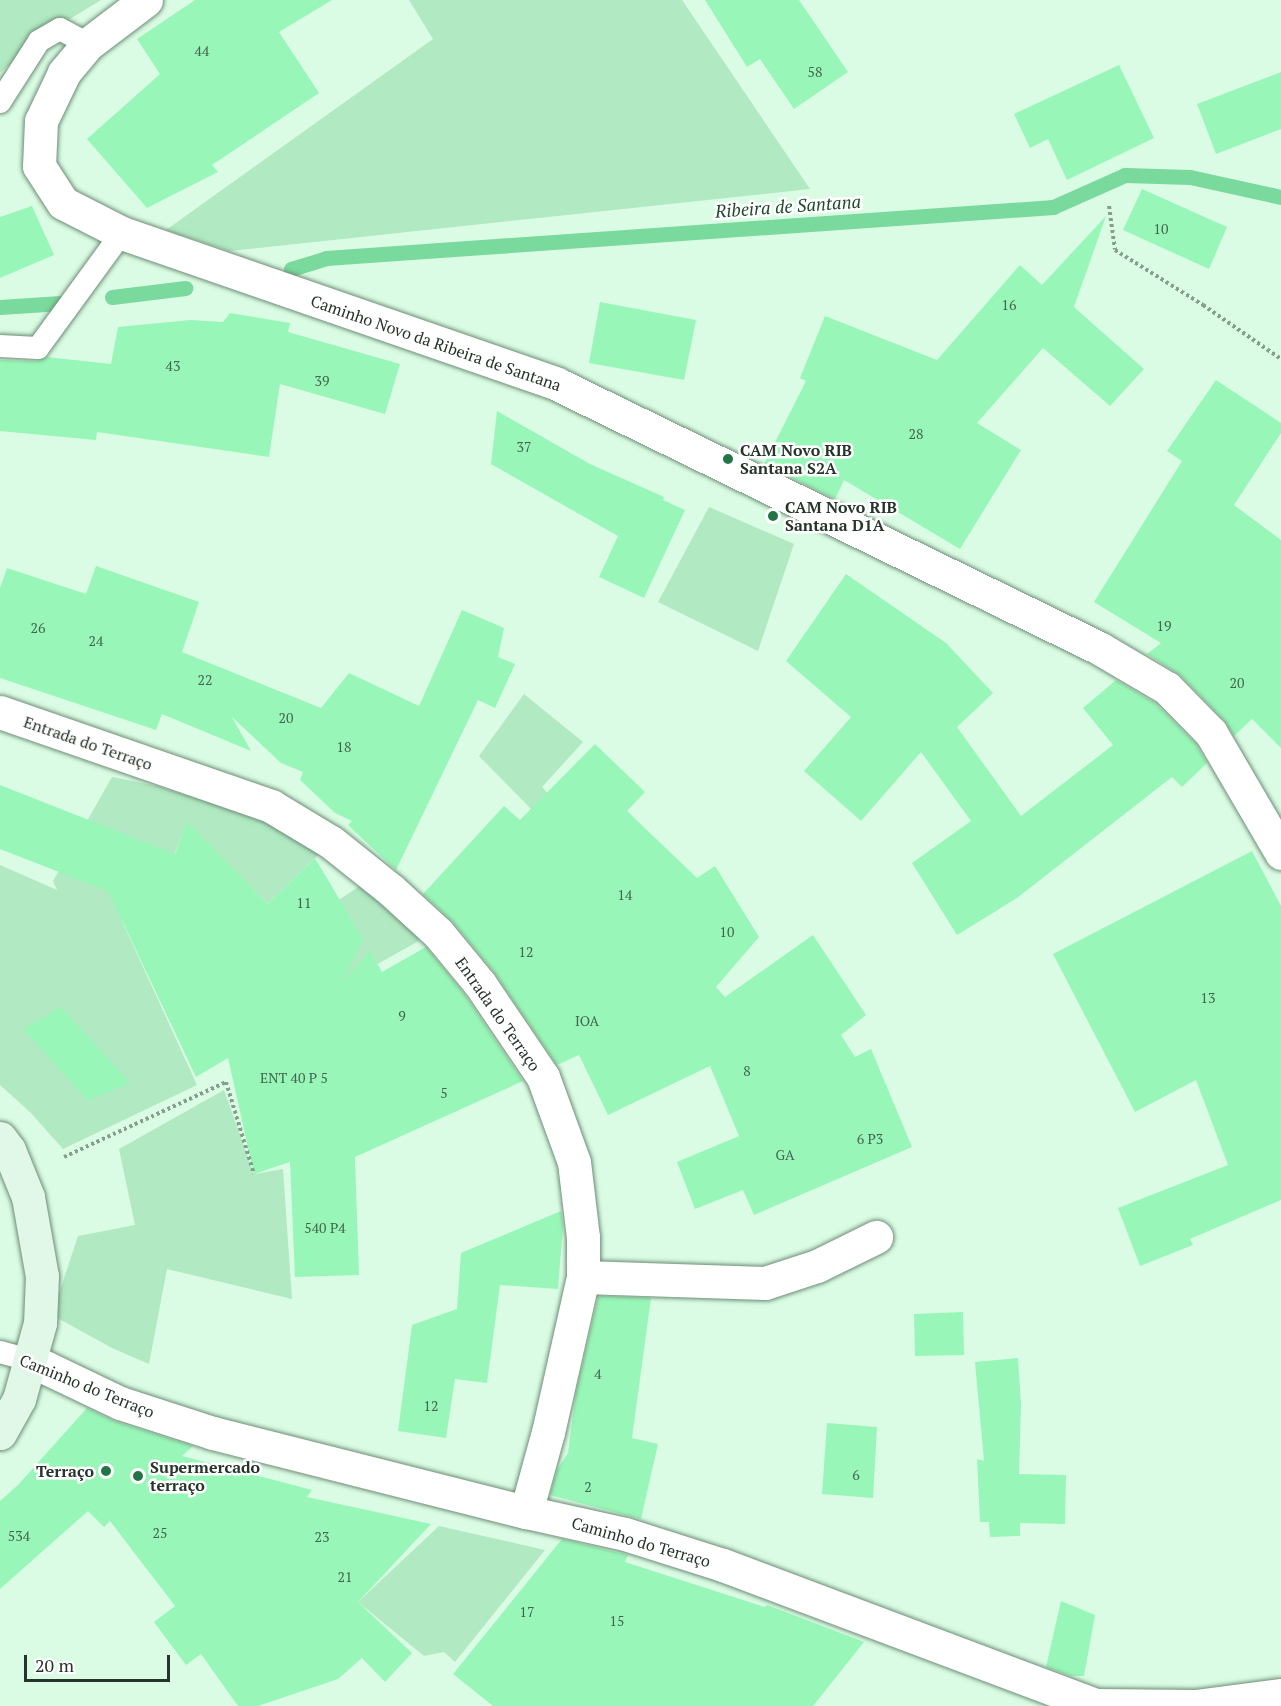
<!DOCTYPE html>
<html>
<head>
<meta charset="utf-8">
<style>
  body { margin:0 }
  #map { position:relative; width:1281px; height:1706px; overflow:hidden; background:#dafce4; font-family:"PT Serif",serif }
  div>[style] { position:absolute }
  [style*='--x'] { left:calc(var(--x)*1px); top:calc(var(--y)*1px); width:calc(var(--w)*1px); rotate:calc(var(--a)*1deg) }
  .green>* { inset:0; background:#b1e9c2 }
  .stream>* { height:15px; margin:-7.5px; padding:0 7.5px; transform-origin:7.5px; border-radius:7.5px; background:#7ad99c }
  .building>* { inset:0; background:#98f7b8 }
  .path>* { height:4px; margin-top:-2px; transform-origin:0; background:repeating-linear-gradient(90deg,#869e8d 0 3px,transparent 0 6px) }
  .roads { filter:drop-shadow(0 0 2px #6e8d77) drop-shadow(0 0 2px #6e8d77) }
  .service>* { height:22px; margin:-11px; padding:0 11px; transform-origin:11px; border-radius:11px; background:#fff }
  .minor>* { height:33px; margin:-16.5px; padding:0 16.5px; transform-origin:16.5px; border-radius:16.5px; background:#fff }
  .secondary>* { height:33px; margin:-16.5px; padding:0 16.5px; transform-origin:16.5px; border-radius:16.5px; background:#e1f7e8 }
  .dots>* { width:16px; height:16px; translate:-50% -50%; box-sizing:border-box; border:3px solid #fff; border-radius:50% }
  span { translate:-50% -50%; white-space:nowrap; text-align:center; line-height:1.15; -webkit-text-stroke:5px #fff; paint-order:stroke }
  .number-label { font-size:14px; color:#43654e }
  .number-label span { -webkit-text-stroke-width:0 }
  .street-label { font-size:16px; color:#27342b }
  .poi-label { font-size:16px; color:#27342b; font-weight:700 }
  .left { translate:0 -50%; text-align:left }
  .right { translate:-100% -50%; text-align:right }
  .water-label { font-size:18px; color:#20482f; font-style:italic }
  .scale { position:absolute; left:24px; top:1655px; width:146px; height:27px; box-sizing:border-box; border:3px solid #27342b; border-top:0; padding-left:8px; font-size:18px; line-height:21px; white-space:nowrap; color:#27342b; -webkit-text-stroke:4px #fff; paint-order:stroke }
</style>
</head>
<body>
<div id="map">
  <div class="green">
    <div style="clip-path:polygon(0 0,101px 0,34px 41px,0 73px)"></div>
    <div style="clip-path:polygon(409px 0,682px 0,810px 189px,230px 251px,166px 230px,433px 39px)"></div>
    <div style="clip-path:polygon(709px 507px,794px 544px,758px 651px,658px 602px)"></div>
    <div style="clip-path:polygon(524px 694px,583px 742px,542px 787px,637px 886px,593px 872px,479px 756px)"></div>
    <div style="clip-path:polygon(112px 777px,157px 786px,254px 817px,295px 835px,319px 854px,268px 904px,187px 823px,163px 883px,122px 921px,197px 1085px,63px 1149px,31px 1113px,0 1085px,0 865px,57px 890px,53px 881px)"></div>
    <div style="clip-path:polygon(367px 881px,426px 937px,329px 991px,291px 932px)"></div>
    <div style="clip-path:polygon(224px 1090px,254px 1174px,283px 1169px,292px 1299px,167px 1269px,149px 1364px,112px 1348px,52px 1315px,78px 1236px,135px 1225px,119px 1149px)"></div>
    <div style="clip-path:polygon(439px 1526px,545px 1550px,455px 1662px,444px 1652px,424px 1656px,358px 1602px)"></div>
  </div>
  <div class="stream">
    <div style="--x:291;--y:269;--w:37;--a:-17"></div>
    <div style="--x:326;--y:258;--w:729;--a:-4.01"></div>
    <div style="--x:1053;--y:207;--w:79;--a:-24"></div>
    <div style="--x:1125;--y:175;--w:65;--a:1.8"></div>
    <div style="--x:1190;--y:177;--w:93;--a:12.4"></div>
    <div style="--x:112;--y:297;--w:74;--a:-7"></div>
    <div style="--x:0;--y:307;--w:61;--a:-3.8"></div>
  </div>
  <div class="building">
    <div style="clip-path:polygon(195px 0,332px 0,279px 32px,319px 93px,212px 165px,218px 172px,147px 208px,87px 139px,160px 74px,137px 39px)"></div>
    <div style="clip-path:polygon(705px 0,799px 0,848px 72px,794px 109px,760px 59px,747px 67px)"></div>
    <div style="clip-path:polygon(1119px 65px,1154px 138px,1067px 180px,1048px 139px,1030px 148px,1014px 114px)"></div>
    <div style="clip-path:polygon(1281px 72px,1281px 129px,1216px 154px,1197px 104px)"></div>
    <div style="clip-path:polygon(1142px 189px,1227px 227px,1209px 269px,1123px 230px)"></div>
    <div style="clip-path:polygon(32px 206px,54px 255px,0 278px,0 217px)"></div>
    <div style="clip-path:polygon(1106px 216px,1074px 307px,1144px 369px,1110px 406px,1043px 348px,977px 423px,1021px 450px,960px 549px,844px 480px,835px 499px,764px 464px,806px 381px,800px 378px,825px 316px,937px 360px,1020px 265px,1042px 285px)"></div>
    <div style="clip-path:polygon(600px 302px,696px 320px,684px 380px,589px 363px)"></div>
    <div style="clip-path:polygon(230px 313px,290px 323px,288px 332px,400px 364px,385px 414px,280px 384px,269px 457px,97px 432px,96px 440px,0 431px,0 360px,37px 361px,47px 357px,111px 364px,118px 327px,190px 320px,223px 322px)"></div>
    <div style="clip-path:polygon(1216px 380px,1281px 423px,1281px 433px,1234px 505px,1281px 540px,1281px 748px,1252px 719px,1234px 736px,1224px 720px,1180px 675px,1147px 654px,1161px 643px,1094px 602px,1182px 461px,1167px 451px)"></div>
    <div style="clip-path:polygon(497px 411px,590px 464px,664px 497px,663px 500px,685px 510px,644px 598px,599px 577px,618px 536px,491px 464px)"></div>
    <div style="clip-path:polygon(96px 566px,199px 602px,182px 652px,321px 708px,349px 673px,419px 706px,462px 610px,504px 628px,498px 657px,515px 664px,495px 708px,478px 700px,396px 870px,348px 825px,352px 821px,335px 813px,300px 780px,303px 772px,281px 763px,232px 717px,251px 751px,162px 714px,156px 730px,0 678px,0 588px,7px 568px,86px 594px)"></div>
    <div style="clip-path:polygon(846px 574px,946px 643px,993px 693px,957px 727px,1021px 816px,1113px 745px,1083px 708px,1116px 680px,1155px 703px,1196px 744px,1207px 763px,1182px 787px,1172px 777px,1017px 898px,957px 935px,912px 863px,971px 821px,921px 752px,861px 821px,804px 771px,851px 717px,786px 661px)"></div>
    <div style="clip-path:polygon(595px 744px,645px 792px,627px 811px,697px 878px,715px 866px,759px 937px,716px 987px,725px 997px,813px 935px,866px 1015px,841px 1035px,855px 1057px,871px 1049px,912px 1147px,754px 1215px,743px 1190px,695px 1209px,677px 1162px,739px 1136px,710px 1066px,608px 1115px,579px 1055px,557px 1065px,494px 972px,452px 921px,423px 894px,504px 806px,520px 820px)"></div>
    <div style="clip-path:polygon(0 785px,175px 854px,187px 822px,268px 904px,315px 858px,363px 939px,343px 981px,370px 951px,382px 972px,426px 947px,465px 995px,523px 1081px,355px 1157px,359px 1275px,295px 1277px,290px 1162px,254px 1174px,228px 1058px,196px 1077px,108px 891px,0 849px)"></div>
    <div style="clip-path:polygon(1252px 851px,1281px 906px,1281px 1200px,1190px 1239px,1193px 1245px,1140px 1266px,1118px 1208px,1228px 1165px,1196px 1080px,1135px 1112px,1053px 954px)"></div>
    <div style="clip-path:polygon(61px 1007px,130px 1083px,88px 1100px,23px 1029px)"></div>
    <div style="clip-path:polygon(561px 1211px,563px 1226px,558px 1289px,500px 1285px,487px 1383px,455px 1379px,446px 1438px,398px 1431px,412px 1325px,457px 1309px,461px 1253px)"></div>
    <div style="clip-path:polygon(602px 1296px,651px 1298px,632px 1438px,658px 1444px,641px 1519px,550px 1495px,557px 1470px,568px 1453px,576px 1392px,598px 1298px)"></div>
    <div style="clip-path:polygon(963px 1312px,964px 1355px,915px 1356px,914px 1314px)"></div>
    <div style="clip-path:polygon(1018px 1358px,1021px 1404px,1019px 1474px,1066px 1475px,1065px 1524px,1020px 1523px,1020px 1536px,990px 1537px,989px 1522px,980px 1522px,977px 1459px,984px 1461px,975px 1362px)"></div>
    <div style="clip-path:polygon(87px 1408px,114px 1421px,193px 1446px,182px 1456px,312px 1490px,307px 1497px,431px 1524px,358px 1602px,412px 1653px,385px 1682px,362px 1658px,338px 1679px,258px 1706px,238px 1706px,201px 1654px,186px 1665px,154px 1622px,175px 1606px,110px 1521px,104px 1527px,88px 1511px,0 1589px,0 1501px,18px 1485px)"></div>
    <div style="clip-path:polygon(827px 1423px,877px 1427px,873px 1498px,822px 1494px)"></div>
    <div style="clip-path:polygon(562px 1539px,628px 1555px,625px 1562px,765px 1607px,767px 1605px,864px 1642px,813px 1706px,493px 1706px,453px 1674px)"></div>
    <div style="clip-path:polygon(1061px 1601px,1095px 1615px,1084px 1676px,1071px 1676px,1046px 1667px)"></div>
  </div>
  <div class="path">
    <div style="--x:1109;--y:206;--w:44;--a:82.2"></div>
    <div style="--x:1115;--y:250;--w:104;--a:32"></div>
    <div style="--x:1203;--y:305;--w:95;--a:34.7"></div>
    <div style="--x:64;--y:1157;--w:179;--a:-24.8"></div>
    <div style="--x:226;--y:1082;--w:96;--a:73.1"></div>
  </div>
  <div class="roads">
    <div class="service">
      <div style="--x:0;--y:102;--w:72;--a:-57.4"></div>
      <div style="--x:39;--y:41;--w:24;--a:-30"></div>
      <div style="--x:60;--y:29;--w:32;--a:28"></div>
      <div style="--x:0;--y:346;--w:38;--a:3"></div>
      <div style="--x:38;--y:348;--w:142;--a:-53.9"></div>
      <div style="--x:0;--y:1352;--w:31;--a:15"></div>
    </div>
    <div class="minor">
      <div style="--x:146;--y:0;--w:73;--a:142.8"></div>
      <div style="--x:88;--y:44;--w:38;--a:130"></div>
      <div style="--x:64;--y:73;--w:53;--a:115.6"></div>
      <div style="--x:41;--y:121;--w:45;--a:92.5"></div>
      <div style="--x:39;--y:166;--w:44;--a:57"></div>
      <div style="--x:63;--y:203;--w:66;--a:27"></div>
      <div style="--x:122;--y:233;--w:460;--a:19.1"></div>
      <div style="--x:557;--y:384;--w:603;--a:25.97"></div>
      <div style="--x:1099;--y:648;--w:79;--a:30.5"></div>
      <div style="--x:1167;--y:688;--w:63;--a:45.6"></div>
      <div style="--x:1211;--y:733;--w:139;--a:59.7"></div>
      <div style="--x:0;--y:712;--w:287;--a:19.1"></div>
      <div style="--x:271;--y:806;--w:70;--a:31"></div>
      <div style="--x:331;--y:842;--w:77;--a:38.7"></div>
      <div style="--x:391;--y:890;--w:64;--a:42.5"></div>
      <div style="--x:438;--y:933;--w:66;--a:50.5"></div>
      <div style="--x:480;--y:984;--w:112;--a:55.9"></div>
      <div style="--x:543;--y:1077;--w:90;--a:70"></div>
      <div style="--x:574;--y:1162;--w:76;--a:83.2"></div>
      <div style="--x:583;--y:1237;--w:40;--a:90"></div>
      <div style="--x:583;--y:1277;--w:159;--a:102.7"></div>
      <div style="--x:548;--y:1432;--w:83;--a:105.4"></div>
      <div style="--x:583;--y:1277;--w:182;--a:1.9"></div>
      <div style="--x:765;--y:1283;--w:55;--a:-18.1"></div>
      <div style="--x:817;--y:1266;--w:66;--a:-26.2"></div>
      <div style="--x:30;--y:1360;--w:100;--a:25.5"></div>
      <div style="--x:120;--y:1403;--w:98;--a:17.9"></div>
      <div style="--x:213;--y:1433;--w:323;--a:14.2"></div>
      <div style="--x:526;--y:1512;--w:101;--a:12.5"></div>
      <div style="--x:625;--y:1534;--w:103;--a:17.6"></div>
      <div style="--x:723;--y:1565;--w:397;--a:20.6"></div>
      <div style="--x:1095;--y:1705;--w:100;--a:0.6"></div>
      <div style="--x:1195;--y:1706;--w:87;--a:-7.3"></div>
    </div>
    <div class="secondary">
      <div style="--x:0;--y:1138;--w:15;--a:53"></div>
      <div style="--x:9;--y:1150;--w:51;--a:68"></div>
      <div style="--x:28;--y:1197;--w:80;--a:80"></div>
      <div style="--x:42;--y:1276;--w:47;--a:92.4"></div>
      <div style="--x:40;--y:1323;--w:79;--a:105.4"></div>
      <div style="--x:19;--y:1399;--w:39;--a:119"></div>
    </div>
  </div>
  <div class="dots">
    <div style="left:728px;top:459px;background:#237546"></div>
    <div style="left:773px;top:516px;background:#237546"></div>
    <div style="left:106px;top:1471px;background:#237546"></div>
    <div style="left:138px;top:1476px;background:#237546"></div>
  </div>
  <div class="number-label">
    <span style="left:202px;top:51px">44</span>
    <span style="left:815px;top:72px">58</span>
    <span style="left:1161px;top:229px">10</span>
    <span style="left:1009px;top:305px">16</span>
    <span style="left:173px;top:366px">43</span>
    <span style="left:322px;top:381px">39</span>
    <span style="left:916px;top:434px">28</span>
    <span style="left:524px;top:447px">37</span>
    <span style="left:1164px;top:626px">19</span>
    <span style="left:38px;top:628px">26</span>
    <span style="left:96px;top:641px">24</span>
    <span style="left:205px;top:680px">22</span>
    <span style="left:1237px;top:683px">20</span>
    <span style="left:286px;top:718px">20</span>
    <span style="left:344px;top:747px">18</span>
    <span style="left:625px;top:895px">14</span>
    <span style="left:304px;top:903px">11</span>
    <span style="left:727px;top:932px">10</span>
    <span style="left:526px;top:952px">12</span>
    <span style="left:1208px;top:998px">13</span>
    <span style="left:402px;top:1016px">9</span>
    <span style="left:587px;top:1021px">IOA</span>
    <span style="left:747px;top:1071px">8</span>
    <span style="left:294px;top:1078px">ENT 40 P 5</span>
    <span style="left:444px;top:1093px">5</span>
    <span style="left:870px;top:1139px">6 P3</span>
    <span style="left:785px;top:1155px">GA</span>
    <span style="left:325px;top:1228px">540 P4</span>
    <span style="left:598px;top:1374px">4</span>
    <span style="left:431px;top:1406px">12</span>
    <span style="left:856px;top:1475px">6</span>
    <span style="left:588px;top:1487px">2</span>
    <span style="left:160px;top:1533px">25</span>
    <span style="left:19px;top:1536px">534</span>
    <span style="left:322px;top:1537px">23</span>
    <span style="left:345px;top:1577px">21</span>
    <span style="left:527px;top:1612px">17</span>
    <span style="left:617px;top:1621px">15</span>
  </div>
  <div class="street-label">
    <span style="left:436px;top:343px;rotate:19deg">Caminho Novo da Ribeira de Santana</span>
    <span style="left:88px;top:743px;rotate:19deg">Entrada do Terraço</span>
    <span style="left:498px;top:1014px;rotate:55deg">Entrada do Terraço</span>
    <span style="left:87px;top:1386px;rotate:22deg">Caminho do Terraço</span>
    <span style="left:641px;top:1542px;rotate:16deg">Caminho do Terraço</span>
  </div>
  <div class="poi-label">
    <span class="left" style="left:740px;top:459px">CAM Novo RIB<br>Santana S2A</span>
    <span class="left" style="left:785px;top:516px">CAM Novo RIB<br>Santana D1A</span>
    <span class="left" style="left:150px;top:1476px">Supermercado<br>terraço</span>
    <span class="right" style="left:94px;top:1471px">Terraço</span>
  </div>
  <div class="water-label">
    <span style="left:788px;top:206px;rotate:-4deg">Ribeira de Santana</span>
  </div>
  <div class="scale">20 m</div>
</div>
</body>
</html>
